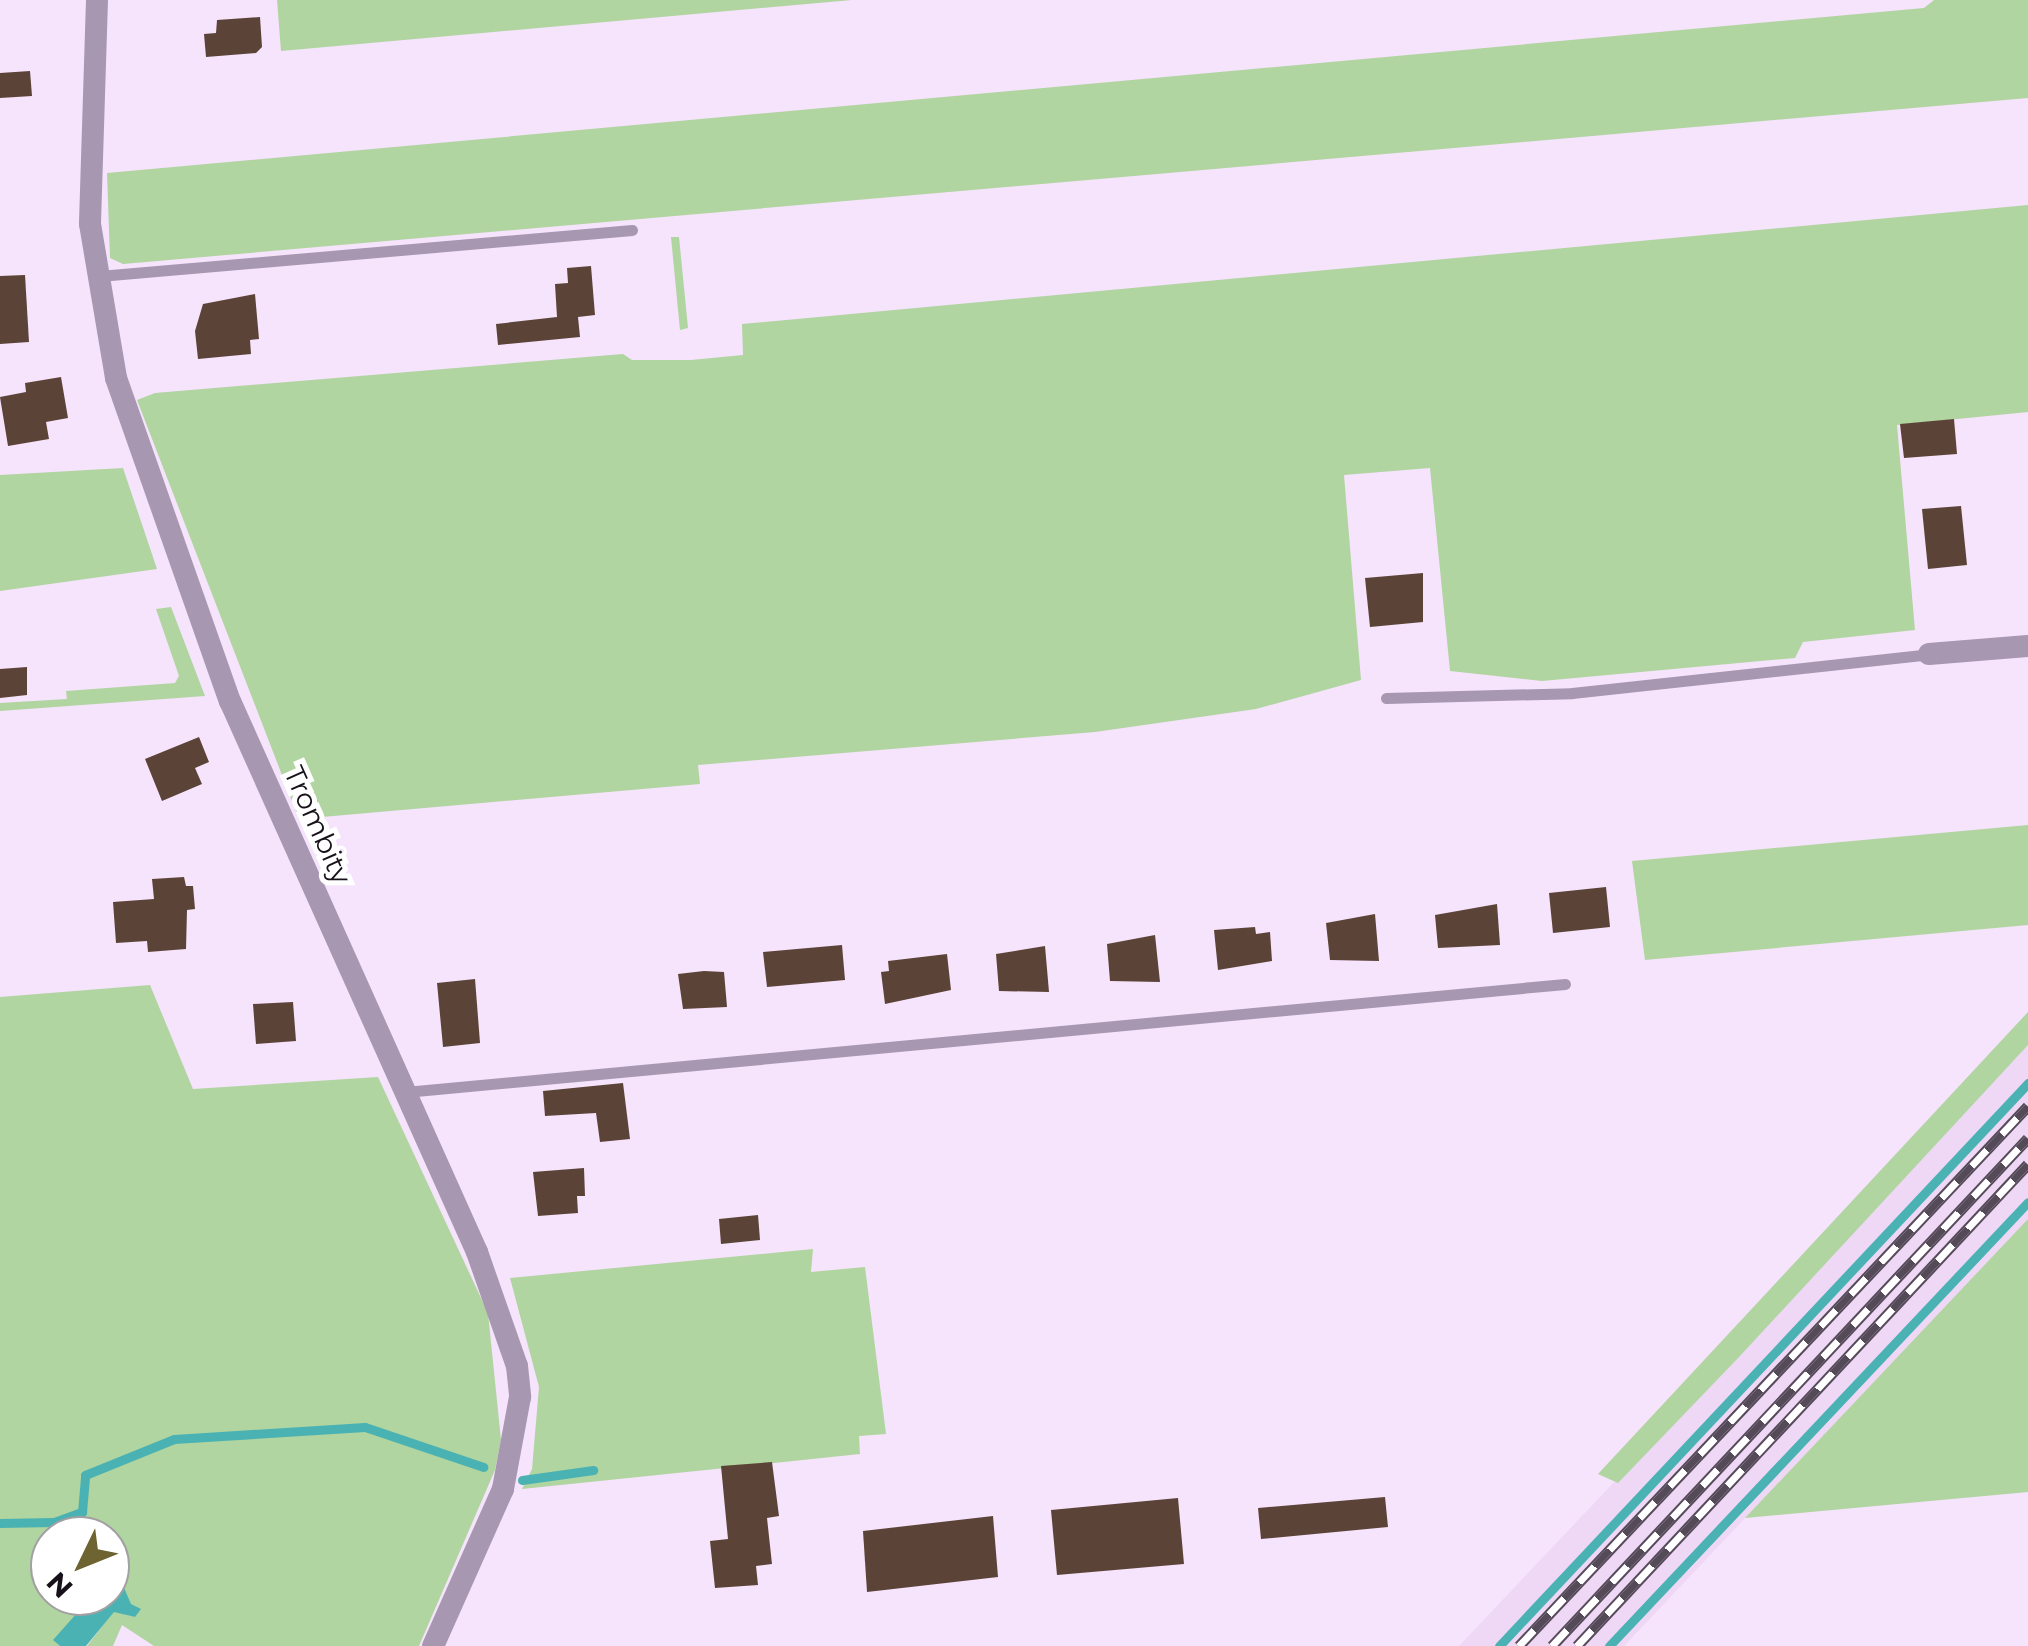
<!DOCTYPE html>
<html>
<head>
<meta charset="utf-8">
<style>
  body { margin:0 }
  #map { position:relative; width:2028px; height:1646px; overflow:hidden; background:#f6e3fc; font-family:Montserrat,sans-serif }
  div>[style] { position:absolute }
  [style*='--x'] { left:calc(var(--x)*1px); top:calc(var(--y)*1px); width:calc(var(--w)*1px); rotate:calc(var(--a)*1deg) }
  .built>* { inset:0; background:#efd7f6 }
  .green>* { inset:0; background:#b0d5a0 }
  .water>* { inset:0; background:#4bb2b3 }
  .stream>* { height:9px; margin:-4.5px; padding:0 4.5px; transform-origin:4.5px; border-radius:4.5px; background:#4bb2b3 }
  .building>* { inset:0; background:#5c4338 }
  .lane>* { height:11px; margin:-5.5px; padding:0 5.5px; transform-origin:5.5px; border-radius:5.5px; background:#a897b1 }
  .street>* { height:22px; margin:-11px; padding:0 11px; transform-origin:11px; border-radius:11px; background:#a897b1 }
  .rail>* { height:11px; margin-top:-5.5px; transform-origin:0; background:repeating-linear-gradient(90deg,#fff 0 22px,#554b58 0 44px); box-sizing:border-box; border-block:2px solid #554b58 }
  span { translate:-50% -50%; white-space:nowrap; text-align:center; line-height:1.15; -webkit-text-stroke:10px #fff; paint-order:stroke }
  .street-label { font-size:28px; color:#171119 }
  .north { position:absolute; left:30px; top:1516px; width:100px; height:100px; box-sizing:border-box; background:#fff; border:2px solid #a2a0a3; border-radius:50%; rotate:227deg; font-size:28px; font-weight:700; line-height:40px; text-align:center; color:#171119 }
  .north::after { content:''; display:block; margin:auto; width:35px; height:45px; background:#6d6431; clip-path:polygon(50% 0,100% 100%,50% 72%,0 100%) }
</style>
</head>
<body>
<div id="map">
  <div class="built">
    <div style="clip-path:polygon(2028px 1045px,2028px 1219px,1624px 1646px,1459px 1646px)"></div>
  </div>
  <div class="green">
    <div style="clip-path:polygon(277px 0,852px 0,281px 51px)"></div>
    <div style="clip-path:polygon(1934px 0,2028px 0,2028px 98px,123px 264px,110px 258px,107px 173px,1924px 8px)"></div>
    <div style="clip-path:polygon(2028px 205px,2028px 412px,1897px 425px,1915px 630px,1803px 642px,1795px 658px,1542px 681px,1450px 671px,1430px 468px,1344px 475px,1361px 680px,1256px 709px,1095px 732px,698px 765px,700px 784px,299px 819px,137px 400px,155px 393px,623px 354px,632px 360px,691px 360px,743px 355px,742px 324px)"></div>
    <div style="clip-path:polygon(671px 237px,679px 237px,688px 328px,680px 330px)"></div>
    <div style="clip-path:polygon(123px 468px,157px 569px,0 591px,0 475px)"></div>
    <div style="clip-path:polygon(171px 607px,205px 696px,0 711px,0 703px,67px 699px,66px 691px,175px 683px,179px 676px,156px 609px)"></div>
    <div style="clip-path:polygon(2028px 825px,2028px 925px,1645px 960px,1632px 861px)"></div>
    <div style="clip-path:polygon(150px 985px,193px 1089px,378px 1077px,488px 1313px,501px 1440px,495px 1470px,419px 1646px,154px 1646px,122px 1625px,113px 1646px,87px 1646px,114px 1611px,135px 1617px,115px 1570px,110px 1576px,110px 1536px,50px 1536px,50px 1596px,92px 1596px,54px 1640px,60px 1646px,0 1646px,0 997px)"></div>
    <div style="clip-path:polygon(2028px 1012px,2028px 1045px,1739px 1357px,1618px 1483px,1598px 1474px)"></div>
    <div style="clip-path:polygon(2028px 1219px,2028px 1492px,1745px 1518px)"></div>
    <div style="clip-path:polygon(813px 1249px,811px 1272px,865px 1267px,886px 1434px,859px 1436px,860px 1454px,522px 1489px,532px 1469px,539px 1387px,510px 1278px)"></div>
  </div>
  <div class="water">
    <div style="clip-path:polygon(116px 1569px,131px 1604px,141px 1609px,135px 1617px,114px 1612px,86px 1646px,60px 1646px,53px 1640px,92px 1596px,110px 1596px)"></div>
  </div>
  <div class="stream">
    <div style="--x:522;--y:1480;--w:72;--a:-8"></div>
    <div style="--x:0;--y:1523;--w:54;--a:-1.1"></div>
    <div style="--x:54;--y:1522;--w:30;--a:-20"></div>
    <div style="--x:82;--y:1512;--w:37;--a:-85"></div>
    <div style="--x:85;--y:1475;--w:96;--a:-22"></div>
    <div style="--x:174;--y:1439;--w:191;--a:-3.6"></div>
    <div style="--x:365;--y:1427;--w:125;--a:18.7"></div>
    <div style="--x:1499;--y:1646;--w:773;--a:-46.78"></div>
    <div style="--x:1609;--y:1646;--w:610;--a:-46.66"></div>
  </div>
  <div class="building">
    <div style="clip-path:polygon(260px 17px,262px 47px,256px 53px,206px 57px,204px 34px,216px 33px,217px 20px)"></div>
    <div style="clip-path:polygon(30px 71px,32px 96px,0 98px,0 73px)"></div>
    <div style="clip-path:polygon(591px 266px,595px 315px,578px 317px,580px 337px,498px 345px,496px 324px,557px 317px,555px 284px,568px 283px,567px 268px)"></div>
    <div style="clip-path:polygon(25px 275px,29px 342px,0 344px,0 276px)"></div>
    <div style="clip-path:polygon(255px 294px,259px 339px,250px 340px,251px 354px,198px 359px,195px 331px,203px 304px)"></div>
    <div style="clip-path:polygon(61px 377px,68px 418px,46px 422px,49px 439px,8px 446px,0 397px,26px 392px,25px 383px)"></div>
    <div style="clip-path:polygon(1954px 419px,1957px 454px,1904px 458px,1900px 424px)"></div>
    <div style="clip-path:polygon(1961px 506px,1967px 565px,1928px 569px,1922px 509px)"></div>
    <div style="clip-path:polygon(1423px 573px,1423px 622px,1370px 627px,1365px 578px)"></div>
    <div style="clip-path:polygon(27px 667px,27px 695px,0 698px,0 669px)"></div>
    <div style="clip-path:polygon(199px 737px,209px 762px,195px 768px,202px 784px,162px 801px,145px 759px)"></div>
    <div style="clip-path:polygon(184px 877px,186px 886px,193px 886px,195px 909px,187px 910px,186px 949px,148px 952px,147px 941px,116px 943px,113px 902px,154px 899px,152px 879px)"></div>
    <div style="clip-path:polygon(1606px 887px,1610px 927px,1553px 933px,1549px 893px)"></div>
    <div style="clip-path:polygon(1497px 904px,1500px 945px,1438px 948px,1435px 915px)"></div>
    <div style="clip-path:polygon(1375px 914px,1379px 961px,1330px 960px,1326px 923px)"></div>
    <div style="clip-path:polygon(1255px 927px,1256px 934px,1270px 932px,1272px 961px,1218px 970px,1214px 930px)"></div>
    <div style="clip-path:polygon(1155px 935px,1160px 982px,1110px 981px,1107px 944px)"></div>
    <div style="clip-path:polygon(842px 945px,845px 980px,767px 987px,763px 952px)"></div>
    <div style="clip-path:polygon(1045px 946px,1049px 992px,999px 991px,996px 954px)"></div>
    <div style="clip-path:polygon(947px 954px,951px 990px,885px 1004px,881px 972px,889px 971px,888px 961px)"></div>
    <div style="clip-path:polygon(704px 971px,724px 972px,727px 1007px,683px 1009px,678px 974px)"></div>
    <div style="clip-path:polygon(475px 979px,480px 1043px,443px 1047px,437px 983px)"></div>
    <div style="clip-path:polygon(293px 1002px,296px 1041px,256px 1044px,253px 1004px)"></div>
    <div style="clip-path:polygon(623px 1083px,630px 1139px,600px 1142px,596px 1113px,545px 1116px,543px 1091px)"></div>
    <div style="clip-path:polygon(584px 1168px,585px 1196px,577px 1196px,578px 1213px,538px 1216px,533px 1172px)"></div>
    <div style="clip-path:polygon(758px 1215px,760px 1240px,721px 1244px,719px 1219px)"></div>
    <div style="clip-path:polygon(772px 1462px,779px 1516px,767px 1518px,772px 1564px,756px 1566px,758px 1585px,715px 1588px,710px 1541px,728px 1539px,721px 1466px)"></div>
    <div style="clip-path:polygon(1385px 1497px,1388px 1527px,1261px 1539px,1258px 1508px)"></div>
    <div style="clip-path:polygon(1178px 1498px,1184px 1564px,1057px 1575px,1051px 1510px)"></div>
    <div style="clip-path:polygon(993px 1516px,998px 1577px,867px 1592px,863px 1531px)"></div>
  </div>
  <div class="lane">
    <div style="--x:99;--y:276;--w:535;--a:-4.93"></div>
    <div style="--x:1386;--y:698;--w:186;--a:-1.5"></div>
    <div style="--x:1572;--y:693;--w:359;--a:-6.2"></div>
    <div style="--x:405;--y:1092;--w:1165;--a:-5.32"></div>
  </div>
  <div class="street">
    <div style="--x:97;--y:0;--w:224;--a:91.8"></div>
    <div style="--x:90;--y:224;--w:156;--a:80.4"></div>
    <div style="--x:116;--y:378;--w:343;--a:70.6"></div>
    <div style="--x:230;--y:701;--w:604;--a:65.85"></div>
    <div style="--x:477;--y:1252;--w:121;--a:70.7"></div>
    <div style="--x:517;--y:1366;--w:31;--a:84"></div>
    <div style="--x:520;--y:1397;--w:94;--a:100.5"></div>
    <div style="--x:503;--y:1489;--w:172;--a:114"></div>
    <div style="--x:1929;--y:654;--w:99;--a:-4.6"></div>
  </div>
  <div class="rail">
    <div style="--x:1519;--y:1646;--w:742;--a:-46.69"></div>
    <div style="--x:1552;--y:1646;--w:696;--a:-46.86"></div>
    <div style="--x:1577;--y:1646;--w:660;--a:-46.9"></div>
  </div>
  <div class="street-label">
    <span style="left:318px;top:825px;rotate:66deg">Trombity</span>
  </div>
  <div class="north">N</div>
</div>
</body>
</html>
